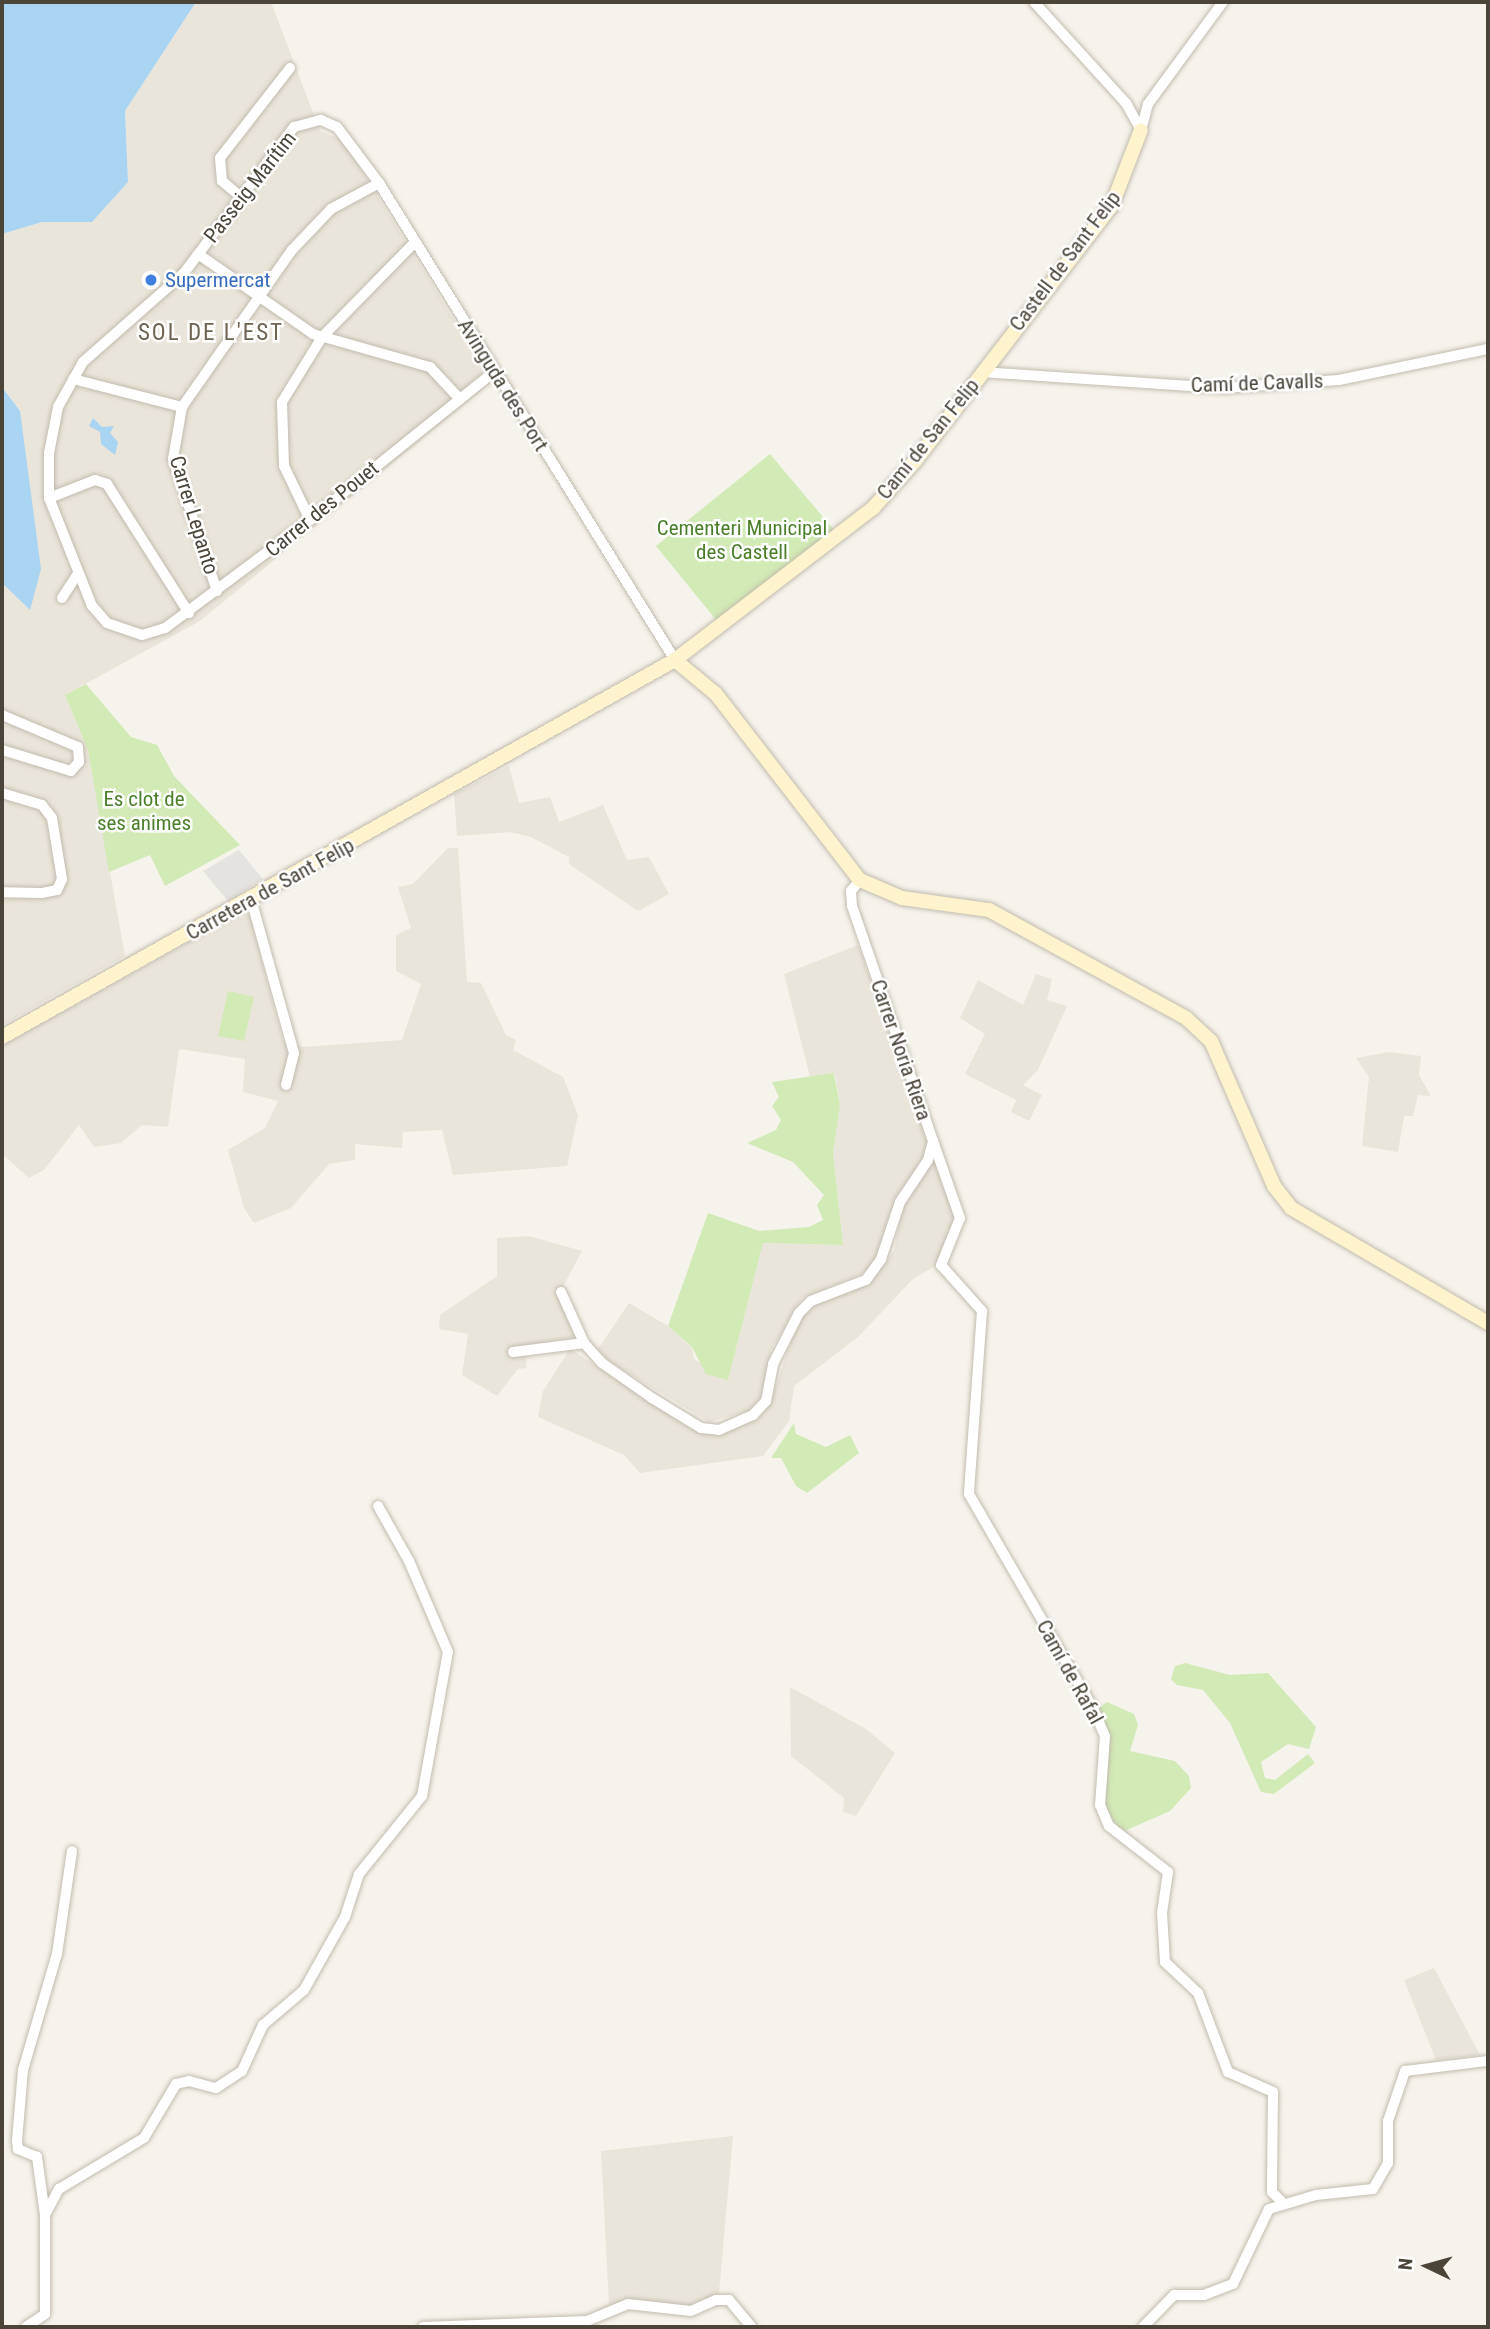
<!DOCTYPE html>
<html>
<head>
<meta charset="utf-8">
<style>
  body { margin:0 }
  #map { position:relative; width:1490px; height:2329px; overflow:hidden; background:#f6f3ec; font-family:"Roboto Condensed",sans-serif }
  div>[style] { position:absolute }
  [style*='--x'] { left:calc(var(--x)*1px); top:calc(var(--y)*1px); width:calc(var(--w)*1px); rotate:calc(var(--a)*1deg) }
  .residential>* { inset:0; background:#eae5da }
  .green>* { inset:0; background:#d2eab5 }
  .parking>* { inset:0; background:#e5e3e0 }
  .water>* { inset:0; background:#a9d4f2 }
  .roads { filter:drop-shadow(0 0 2px #c2bbae) drop-shadow(0 0 2px #c2bbae) }
  .street>* { height:10px; margin:-5px; padding:0 5px; transform-origin:5px; border-radius:5px; background:#fff }
  .secondary>* { height:14px; margin:-7px; padding:0 7px; transform-origin:7px; border-radius:7px; background:#fff3cd }
  .dots>* { width:19px; height:19px; translate:-50% -50%; box-sizing:border-box; border:4px solid #fff; border-radius:50% }
  span { translate:-50% -50%; white-space:nowrap; text-align:center; line-height:1.15; -webkit-text-stroke:5px #fff; paint-order:stroke }
  .street-label { font-size:21px; color:#4b4439 }
  .shop-label { font-size:21px; color:#366cbe }
  .left { translate:0 -50%; text-align:left }
  .park-label { font-size:21px; color:#4a7f2a }
  .neighbourhood-label { font-size:23px; color:#6e6250; letter-spacing:2px }
  .frame { position:absolute; inset:0; border:4px solid #4b4439; pointer-events:none }
  .north { position:absolute; left:1392px; top:2231px; width:70px; height:70px; -webkit-text-stroke:5px #fff; paint-order:stroke; rotate:275deg; font-size:19px; font-weight:700; line-height:28px; text-align:center; color:#4b4439 }
  .north::after { content:''; display:block; margin:auto; width:24px; height:32px; background:#4b4439; clip-path:polygon(50% 0,100% 100%,50% 72%,0 100%) }
</style>
</head>
<body>
<div id="map">
  <div class="residential">
    <div style="clip-path:polygon(196px 2px,271px 2px,320px 131px,343px 140px,492px 382px,200px 621px,65px 695px,88px 750px,125px 956px,2px 1025px,2px 583px,30px 610px,20px 411px,2px 387px,2px 234px,42px 222px,92px 222px,128px 182px,125px 111px)"></div>
    <div style="clip-path:polygon(509px 766px,519px 803px,550px 797px,559px 822px,603px 805px,627px 860px,649px 857px,669px 894px,638px 911px,569px 864px,569px 857px,531px 837px,510px 832px,457px 836px,454px 794px)"></div>
    <div style="clip-path:polygon(448px 848px,458px 848px,467px 982px,481px 983px,506px 1035px,516px 1040px,513px 1050px,563px 1077px,578px 1115px,567px 1166px,453px 1175px,442px 1130px,403px 1132px,402px 1148px,355px 1144px,355px 1160px,329px 1164px,291px 1208px,254px 1223px,244px 1208px,228px 1150px,265px 1128px,278px 1101px,243px 1092px,245px 1059px,179px 1049px,168px 1127px,142px 1125px,121px 1143px,94px 1147px,79px 1125px,44px 1170px,29px 1178px,2px 1154px,2px 1046px,248px 909px,283px 1041px,303px 1047px,402px 1040px,421px 984px,396px 971px,396px 935px,411px 928px,398px 887px,413px 884px)"></div>
    <div style="clip-path:polygon(858px 945px,927px 1139px,926px 1154px,896px 1197px,880px 1252px,866px 1272px,802px 1298px,771px 1350px,761px 1397px,748px 1411px,709px 1422px,610px 1362px,598px 1349px,629px 1303px,668px 1326px,692px 1348px,694px 1359px,728px 1380px,763px 1243px,843px 1245px,833px 1153px,840px 1106px,835px 1074px,810px 1077px,784px 974px)"></div>
    <div style="clip-path:polygon(1036px 974px,1052px 979px,1047px 1000px,1067px 1006px,1038px 1070px,1023px 1085px,1042px 1095px,1029px 1121px,1011px 1112px,1016px 1100px,965px 1074px,985px 1034px,960px 1018px,978px 980px,1023px 1005px)"></div>
    <div style="clip-path:polygon(1389px 1052px,1421px 1056px,1419px 1075px,1431px 1096px,1418px 1095px,1413px 1116px,1404px 1116px,1398px 1152px,1362px 1146px,1369px 1077px,1356px 1058px)"></div>
    <div style="clip-path:polygon(932px 1161px,937px 1161px,955px 1216px,937px 1265px,913px 1279px,858px 1337px,794px 1386px,789px 1421px,763px 1456px,640px 1473px,624px 1455px,538px 1417px,543px 1391px,570px 1349px,702px 1434px,751px 1423px,771px 1402px,796px 1325px,815px 1305px,871px 1282px,894px 1251px,902px 1210px)"></div>
    <div style="clip-path:polygon(529px 1236px,582px 1251px,558px 1296px,575px 1337px,528px 1345px,526px 1368px,518px 1369px,497px 1396px,462px 1375px,468px 1334px,439px 1329px,440px 1315px,497px 1276px,497px 1238px)"></div>
    <div style="clip-path:polygon(790px 1687px,866px 1729px,895px 1753px,856px 1816px,843px 1812px,844px 1798px,791px 1756px)"></div>
    <div style="clip-path:polygon(1434px 1968px,1480px 2055px,1436px 2060px,1404px 1980px)"></div>
    <div style="clip-path:polygon(733px 2136px,719px 2293px,692px 2306px,636px 2301px,609px 2305px,601px 2151px)"></div>
  </div>
  <div class="green">
    <div style="clip-path:polygon(770px 454px,834px 530px,717px 621px,656px 546px)"></div>
    <div style="clip-path:polygon(86px 684px,131px 737px,157px 745px,174px 776px,240px 845px,165px 886px,150px 855px,109px 872px,88px 750px,65px 695px)"></div>
    <div style="clip-path:polygon(228px 991px,254px 997px,244px 1041px,218px 1036px)"></div>
    <div style="clip-path:polygon(834px 1073px,840px 1106px,833px 1153px,843px 1245px,763px 1243px,728px 1380px,706px 1374px,692px 1347px,668px 1326px,708px 1213px,759px 1231px,809px 1227px,823px 1220px,817px 1205px,824px 1195px,793px 1162px,747px 1143px,776px 1130px,781px 1120px,772px 1106px,779px 1097px,772px 1082px)"></div>
    <div style="clip-path:polygon(794px 1423px,796px 1434px,826px 1447px,850px 1435px,859px 1453px,807px 1493px,796px 1486px,781px 1458px,771px 1458px)"></div>
    <div style="clip-path:polygon(1185px 1663px,1230px 1675px,1268px 1673px,1316px 1727px,1309px 1749px,1288px 1744px,1261px 1762px,1265px 1778px,1275px 1780px,1308px 1754px,1315px 1763px,1274px 1794px,1261px 1792px,1230px 1723px,1203px 1690px,1177px 1685px,1171px 1679px,1175px 1666px)"></div>
    <div style="clip-path:polygon(1107px 1702px,1134px 1714px,1138px 1725px,1130px 1751px,1175px 1761px,1189px 1776px,1191px 1788px,1170px 1811px,1122px 1832px,1103px 1805px,1108px 1736px,1097px 1709px)"></div>
  </div>
  <div class="parking">
    <div style="clip-path:polygon(239px 850px,263px 879px,228px 901px,203px 871px)"></div>
  </div>
  <div class="water">
    <div style="clip-path:polygon(2px 2px,196px 2px,125px 111px,128px 182px,92px 222px,42px 222px,2px 234px)"></div>
    <div style="clip-path:polygon(2px 387px,20px 411px,41px 569px,30px 610px,2px 583px)"></div>
    <div style="clip-path:polygon(93px 418px,102px 427px,114px 426px,110px 433px,118px 442px,115px 455px,101px 444px,100px 432px,89px 426px)"></div>
  </div>
  <div class="roads">
    <div class="street">
      <div style="--x:1034;--y:2;--w:137;--a:47.7"></div>
      <div style="--x:1126;--y:103;--w:31;--a:61"></div>
      <div style="--x:1141;--y:130;--w:27;--a:-75"></div>
      <div style="--x:1148;--y:104;--w:127;--a:-53.7"></div>
      <div style="--x:241;--y:197;--w:25;--a:-140"></div>
      <div style="--x:222;--y:181;--w:23;--a:-95"></div>
      <div style="--x:220;--y:158;--w:114;--a:-52.1"></div>
      <div style="--x:198;--y:254;--w:140;--a:34.8"></div>
      <div style="--x:313;--y:334;--w:122;--a:15.8"></div>
      <div style="--x:430;--y:367;--w:41;--a:47"></div>
      <div style="--x:495;--y:371;--w:238;--a:141.2"></div>
      <div style="--x:310;--y:520;--w:181;--a:143.3"></div>
      <div style="--x:165;--y:628;--w:24;--a:163"></div>
      <div style="--x:142;--y:635;--w:37;--a:-161"></div>
      <div style="--x:107;--y:623;--w:23;--a:-131"></div>
      <div style="--x:92;--y:606;--w:116;--a:-111.7"></div>
      <div style="--x:49;--y:498;--w:45;--a:-90"></div>
      <div style="--x:49;--y:453;--w:47;--a:-78.9"></div>
      <div style="--x:58;--y:407;--w:51;--a:-60.9"></div>
      <div style="--x:83;--y:362;--w:135;--a:-41.4"></div>
      <div style="--x:184;--y:273;--w:183;--a:-53"></div>
      <div style="--x:294;--y:127;--w:28;--a:-15"></div>
      <div style="--x:321;--y:120;--w:17;--a:24"></div>
      <div style="--x:337;--y:127;--w:70;--a:53.1"></div>
      <div style="--x:379;--y:183;--w:561;--a:58.18"></div>
      <div style="--x:981;--y:372;--w:244;--a:3.8"></div>
      <div style="--x:1224;--y:388;--w:115;--a:-4"></div>
      <div style="--x:1339;--y:380;--w:152;--a:-11.8"></div>
      <div style="--x:73;--y:379;--w:113;--a:14.4"></div>
      <div style="--x:49;--y:498;--w:49;--a:-21.4"></div>
      <div style="--x:95;--y:480;--w:13;--a:18"></div>
      <div style="--x:107;--y:484;--w:153;--a:57.6"></div>
      <div style="--x:310;--y:520;--w:60;--a:-115.7"></div>
      <div style="--x:284;--y:466;--w:64;--a:-91.8"></div>
      <div style="--x:282;--y:402;--w:76;--a:-58.4"></div>
      <div style="--x:322;--y:337;--w:133;--a:-45.6"></div>
      <div style="--x:217;--y:591;--w:139;--a:-108.4"></div>
      <div style="--x:173;--y:459;--w:53;--a:-80.2"></div>
      <div style="--x:182;--y:407;--w:192;--a:-55"></div>
      <div style="--x:292;--y:250;--w:57;--a:-46.4"></div>
      <div style="--x:331;--y:209;--w:55;--a:-28.4"></div>
      <div style="--x:62;--y:598;--w:27;--a:-57"></div>
      <div style="--x:2;--y:715;--w:82;--a:22.8"></div>
      <div style="--x:78;--y:747;--w:15;--a:86"></div>
      <div style="--x:79;--y:762;--w:12;--a:132"></div>
      <div style="--x:71;--y:771;--w:72;--a:-163.1"></div>
      <div style="--x:2;--y:793;--w:42;--a:16.7"></div>
      <div style="--x:42;--y:805;--w:16;--a:52"></div>
      <div style="--x:52;--y:818;--w:62;--a:80.7"></div>
      <div style="--x:62;--y:879;--w:12;--a:114"></div>
      <div style="--x:57;--y:890;--w:16;--a:169"></div>
      <div style="--x:41;--y:893;--w:39;--a:-179"></div>
      <div style="--x:251;--y:899;--w:160;--a:74.4"></div>
      <div style="--x:294;--y:1053;--w:33;--a:104"></div>
      <div style="--x:933;--y:1141;--w:82;--a:70.7"></div>
      <div style="--x:960;--y:1218;--w:51;--a:112"></div>
      <div style="--x:941;--y:1265;--w:62;--a:48.3"></div>
      <div style="--x:982;--y:1311;--w:183;--a:94.1"></div>
      <div style="--x:969;--y:1494;--w:247;--a:59.9"></div>
      <div style="--x:1093;--y:1708;--w:30;--a:67"></div>
      <div style="--x:1105;--y:1736;--w:69;--a:94.1"></div>
      <div style="--x:1100;--y:1805;--w:23;--a:67"></div>
      <div style="--x:1109;--y:1826;--w:75;--a:37.9"></div>
      <div style="--x:1168;--y:1872;--w:41;--a:98.3"></div>
      <div style="--x:1162;--y:1913;--w:49;--a:86.5"></div>
      <div style="--x:1165;--y:1962;--w:45;--a:43.2"></div>
      <div style="--x:1198;--y:1993;--w:85;--a:69.2"></div>
      <div style="--x:1228;--y:2072;--w:49;--a:24"></div>
      <div style="--x:1273;--y:2092;--w:100;--a:90.6"></div>
      <div style="--x:1272;--y:2192;--w:14;--a:45"></div>
      <div style="--x:561;--y:1292;--w:56;--a:65.7"></div>
      <div style="--x:513;--y:1352;--w:72;--a:-7.2"></div>
      <div style="--x:584;--y:1343;--w:27;--a:48"></div>
      <div style="--x:602;--y:1363;--w:61;--a:35"></div>
      <div style="--x:652;--y:1398;--w:57;--a:31.5"></div>
      <div style="--x:701;--y:1428;--w:18;--a:6"></div>
      <div style="--x:719;--y:1430;--w:37;--a:-24"></div>
      <div style="--x:753;--y:1415;--w:19;--a:-47"></div>
      <div style="--x:766;--y:1401;--w:38;--a:-79"></div>
      <div style="--x:773;--y:1364;--w:57;--a:-63"></div>
      <div style="--x:799;--y:1313;--w:17;--a:-45"></div>
      <div style="--x:811;--y:1301;--w:59;--a:-20.9"></div>
      <div style="--x:866;--y:1280;--w:26;--a:-54"></div>
      <div style="--x:881;--y:1259;--w:60;--a:-71.6"></div>
      <div style="--x:900;--y:1202;--w:50;--a:-56.3"></div>
      <div style="--x:928;--y:1160;--w:20;--a:-75"></div>
      <div style="--x:933;--y:1141;--w:249;--a:-109"></div>
      <div style="--x:852;--y:906;--w:15;--a:-94"></div>
      <div style="--x:851;--y:891;--w:14;--a:-51"></div>
      <div style="--x:45;--y:2215;--w:59;--a:-97.9"></div>
      <div style="--x:37;--y:2157;--w:21;--a:-157"></div>
      <div style="--x:18;--y:2149;--w:8;--a:-97"></div>
      <div style="--x:17;--y:2141;--w:71;--a:-85.2"></div>
      <div style="--x:23;--y:2070;--w:121;--a:-73.7"></div>
      <div style="--x:57;--y:1954;--w:104;--a:-81.7"></div>
      <div style="--x:26;--y:2327;--w:23;--a:-34"></div>
      <div style="--x:45;--y:2314;--w:99;--a:-90"></div>
      <div style="--x:45;--y:2215;--w:30;--a:-62"></div>
      <div style="--x:59;--y:2189;--w:99;--a:-31"></div>
      <div style="--x:144;--y:2138;--w:63;--a:-59.3"></div>
      <div style="--x:176;--y:2084;--w:13;--a:-13"></div>
      <div style="--x:189;--y:2081;--w:28;--a:15"></div>
      <div style="--x:216;--y:2088;--w:31;--a:-33"></div>
      <div style="--x:242;--y:2071;--w:51;--a:-65.5"></div>
      <div style="--x:263;--y:2025;--w:54;--a:-40.5"></div>
      <div style="--x:304;--y:1990;--w:84;--a:-60.7"></div>
      <div style="--x:345;--y:1917;--w:45;--a:-72"></div>
      <div style="--x:359;--y:1874;--w:100;--a:-51.1"></div>
      <div style="--x:422;--y:1796;--w:146;--a:-79.8"></div>
      <div style="--x:448;--y:1652;--w:99;--a:-113.2"></div>
      <div style="--x:409;--y:1561;--w:63;--a:-119.4"></div>
      <div style="--x:423;--y:2327;--w:164;--a:-2.1"></div>
      <div style="--x:587;--y:2321;--w:44;--a:-22.5"></div>
      <div style="--x:628;--y:2304;--w:63;--a:6.3"></div>
      <div style="--x:691;--y:2311;--w:27;--a:-24"></div>
      <div style="--x:716;--y:2300;--w:13;--a:0"></div>
      <div style="--x:729;--y:2300;--w:35;--a:50"></div>
      <div style="--x:1143;--y:2327;--w:45;--a:-45.9"></div>
      <div style="--x:1174;--y:2295;--w:30;--a:0"></div>
      <div style="--x:1204;--y:2295;--w:31;--a:-21"></div>
      <div style="--x:1233;--y:2284;--w:83;--a:-64.4"></div>
      <div style="--x:1269;--y:2209;--w:49;--a:-16.6"></div>
      <div style="--x:1316;--y:2195;--w:57;--a:-6"></div>
      <div style="--x:1373;--y:2189;--w:30;--a:-60"></div>
      <div style="--x:1388;--y:2163;--w:42;--a:-90"></div>
      <div style="--x:1388;--y:2121;--w:53;--a:-71.2"></div>
      <div style="--x:1405;--y:2071;--w:84;--a:-6.9"></div>
    </div>
    <div class="secondary">
      <div style="--x:675;--y:660;--w:53;--a:39.7"></div>
      <div style="--x:716;--y:694;--w:235;--a:52.3"></div>
      <div style="--x:860;--y:880;--w:46;--a:23.2"></div>
      <div style="--x:902;--y:898;--w:88;--a:7.9"></div>
      <div style="--x:989;--y:910;--w:225;--a:28.7"></div>
      <div style="--x:1186;--y:1018;--w:34;--a:43"></div>
      <div style="--x:1211;--y:1041;--w:158;--a:66.5"></div>
      <div style="--x:1274;--y:1186;--w:28;--a:52"></div>
      <div style="--x:1291;--y:1208;--w:228;--a:30.3"></div>
      <div style="--x:2;--y:1037;--w:771;--a:-29.26"></div>
      <div style="--x:675;--y:660;--w:250;--a:-37.5"></div>
      <div style="--x:873;--y:508;--w:63;--a:-48.2"></div>
      <div style="--x:915;--y:461;--w:323;--a:-52.4"></div>
      <div style="--x:1112;--y:205;--w:80;--a:-68.9"></div>
    </div>
  </div>
  <div class="dots">
    <div style="left:151px;top:280px;background:#3f7fe0"></div>
  </div>
  <div class="street-label">
    <span style="left:250px;top:187px;rotate:-52deg">Passeig Marítim</span>
    <span style="left:1065px;top:261px;rotate:-53deg">Castell de Sant Felip</span>
    <span style="left:1257px;top:383px;rotate:-2deg">Camí de Cavalls</span>
    <span style="left:503px;top:385px;rotate:58deg">Avinguda des Port</span>
    <span style="left:928px;top:439px;rotate:-51deg">Camí de San Felip</span>
    <span style="left:322px;top:509px;rotate:-39deg">Carrer des Pouet</span>
    <span style="left:194px;top:515px;rotate:73deg">Carrer Lepanto</span>
    <span style="left:270px;top:889px;rotate:-29deg">Carretera de Sant Felip</span>
    <span style="left:901px;top:1050px;rotate:71deg">Carrer Noria Riera</span>
    <span style="left:1070px;top:1672px;rotate:61deg">Camí de Rafal</span>
  </div>
  <div class="shop-label">
    <span class="left" style="left:165px;top:280px">Supermercat</span>
  </div>
  <div class="park-label">
    <span style="left:742px;top:540px">Cementeri Municipal<br>des Castell</span>
    <span style="left:144px;top:811px">Es clot de<br>ses animes</span>
  </div>
  <div class="neighbourhood-label">
    <span style="left:211px;top:333px">SOL DE L'EST</span>
  </div>
  <div class="frame"></div>
  <div class="north">N</div>
</div>
</body>
</html>
